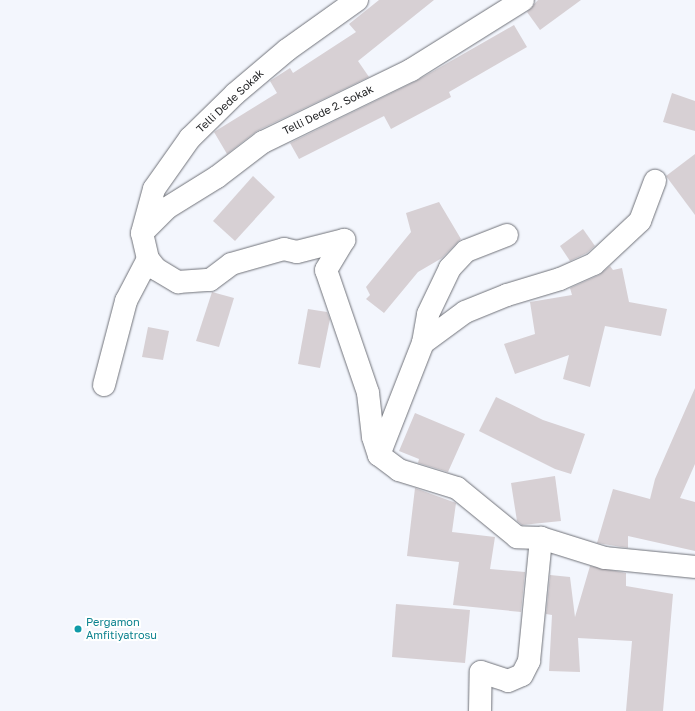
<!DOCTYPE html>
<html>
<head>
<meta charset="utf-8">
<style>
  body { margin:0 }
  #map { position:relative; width:695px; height:711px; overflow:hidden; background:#f3f6fd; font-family:"Golos Text",sans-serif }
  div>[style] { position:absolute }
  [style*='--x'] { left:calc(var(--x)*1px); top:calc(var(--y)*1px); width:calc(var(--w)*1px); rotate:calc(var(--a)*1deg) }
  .building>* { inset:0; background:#d7d0d4 }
  .roads { filter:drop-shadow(0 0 1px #707279) drop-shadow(0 0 1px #707279) }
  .street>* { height:22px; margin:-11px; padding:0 11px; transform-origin:11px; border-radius:11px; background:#fff }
  .dots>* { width:11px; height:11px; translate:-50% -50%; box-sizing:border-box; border:2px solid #fff; border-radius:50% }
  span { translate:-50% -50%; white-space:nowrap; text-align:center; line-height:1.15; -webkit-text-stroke:4px #fff; paint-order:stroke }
  .street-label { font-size:11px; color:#1e1f21 }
  .culture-label { font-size:11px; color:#0d838f }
  .left { translate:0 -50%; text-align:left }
</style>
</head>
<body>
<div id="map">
  <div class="building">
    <div style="clip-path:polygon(379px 0,434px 0,358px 61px,369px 77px,257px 131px,227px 154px,214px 132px,277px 93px,270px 81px,273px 79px,290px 68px,293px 73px,356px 32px,349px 24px)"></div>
    <div style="clip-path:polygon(538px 0,581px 0,540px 30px,527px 12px)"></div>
    <div style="clip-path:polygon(514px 25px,527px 47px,449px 92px,451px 97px,391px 129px,384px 116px,299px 159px,290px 143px,416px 81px)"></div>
    <div style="clip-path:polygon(672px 93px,695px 101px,695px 131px,663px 122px)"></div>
    <div style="clip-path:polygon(695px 154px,695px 215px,666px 176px)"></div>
    <div style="clip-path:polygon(253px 176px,275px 197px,235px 241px,213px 221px)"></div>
    <div style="clip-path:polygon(439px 202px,461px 239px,442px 258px,418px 272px,384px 313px,366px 299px,370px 295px,366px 287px,411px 232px,406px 213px)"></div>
    <div style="clip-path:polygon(583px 229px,595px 246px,587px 253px,570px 261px,560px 246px)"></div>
    <div style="clip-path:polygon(610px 266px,613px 270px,622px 268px,629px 302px,667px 309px,661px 336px,605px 326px,590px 387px,563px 379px,569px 355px,515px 374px,504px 344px,535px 334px,530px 302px,572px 295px,570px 288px,599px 275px)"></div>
    <div style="clip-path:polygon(212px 292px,234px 298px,219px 347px,196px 341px)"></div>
    <div style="clip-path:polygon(308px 309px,327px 312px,330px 319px,320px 368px,298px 364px)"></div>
    <div style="clip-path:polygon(148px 327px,169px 331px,163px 360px,142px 357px)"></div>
    <div style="clip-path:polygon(695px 388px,695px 464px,680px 498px,695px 502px,695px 551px,628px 536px,628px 548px,597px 543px,613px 489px,650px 499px,655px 479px)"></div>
    <div style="clip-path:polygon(496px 397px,543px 420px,585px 434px,571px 474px,555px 469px,479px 431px)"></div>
    <div style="clip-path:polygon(415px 413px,465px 434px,448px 472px,418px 463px,419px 459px,399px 451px)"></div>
    <div style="clip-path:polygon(555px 476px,561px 521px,522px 525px,517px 521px,511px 483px)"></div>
    <div style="clip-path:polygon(415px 488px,456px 503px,452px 532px,495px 537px,490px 569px,525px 572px,521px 612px,453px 605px,459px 562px,407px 556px)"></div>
    <div style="clip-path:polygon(590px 566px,626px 573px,626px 586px,673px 594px,663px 711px,626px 711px,632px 641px,578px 638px,580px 672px,549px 671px,552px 615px,546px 614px,550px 575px,570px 577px,575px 617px)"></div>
    <div style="clip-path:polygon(396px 604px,470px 610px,465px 663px,392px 657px)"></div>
  </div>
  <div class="roads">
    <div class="street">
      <div style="--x:357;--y:0;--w:86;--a:144.5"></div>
      <div style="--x:287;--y:50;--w:68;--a:139.8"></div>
      <div style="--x:235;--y:94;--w:63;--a:135.6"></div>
      <div style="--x:190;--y:138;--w:62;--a:125.2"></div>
      <div style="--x:154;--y:189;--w:46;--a:105.3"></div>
      <div style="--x:142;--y:233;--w:27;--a:77"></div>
      <div style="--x:148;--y:259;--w:13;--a:51"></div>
      <div style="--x:156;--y:269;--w:26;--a:31"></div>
      <div style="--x:178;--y:282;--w:32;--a:-4"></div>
      <div style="--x:210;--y:280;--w:26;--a:-37"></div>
      <div style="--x:231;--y:264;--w:55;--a:-15.8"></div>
      <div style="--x:284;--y:249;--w:13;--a:13"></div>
      <div style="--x:297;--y:252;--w:49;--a:-14.3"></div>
      <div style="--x:344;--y:240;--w:35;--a:121"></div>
      <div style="--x:326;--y:270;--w:130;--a:71.1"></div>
      <div style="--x:368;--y:393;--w:44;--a:83.5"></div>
      <div style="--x:373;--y:437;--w:19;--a:72"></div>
      <div style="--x:143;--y:232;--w:34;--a:-45"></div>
      <div style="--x:167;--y:208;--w:59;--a:-31.8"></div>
      <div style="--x:217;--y:177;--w:58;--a:-37.3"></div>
      <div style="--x:263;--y:142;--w:165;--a:-25.9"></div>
      <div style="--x:411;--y:70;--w:132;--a:-32"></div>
      <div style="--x:423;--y:343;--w:29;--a:-80"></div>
      <div style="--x:428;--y:314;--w:51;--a:-64.4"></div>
      <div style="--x:450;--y:268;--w:23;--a:-47"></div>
      <div style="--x:466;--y:251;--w:44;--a:-21.3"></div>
      <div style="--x:104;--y:385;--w:87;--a:-75.3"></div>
      <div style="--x:126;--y:301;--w:47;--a:-62.4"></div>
      <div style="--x:541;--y:538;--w:24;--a:-178"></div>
      <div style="--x:517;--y:537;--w:77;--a:-140.8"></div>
      <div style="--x:457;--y:488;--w:61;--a:-162.8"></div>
      <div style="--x:399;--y:470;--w:25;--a:-143"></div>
      <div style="--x:379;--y:455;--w:120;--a:-68.6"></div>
      <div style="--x:423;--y:343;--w:52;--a:-36.4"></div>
      <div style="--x:465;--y:312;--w:45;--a:-22"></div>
      <div style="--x:507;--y:295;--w:55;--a:-16.8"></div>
      <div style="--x:560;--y:279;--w:37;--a:-24"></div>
      <div style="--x:594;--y:264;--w:63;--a:-43.1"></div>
      <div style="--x:640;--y:221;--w:43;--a:-69.4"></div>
      <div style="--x:480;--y:711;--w:39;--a:-89"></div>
      <div style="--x:481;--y:672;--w:28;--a:18"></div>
      <div style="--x:508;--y:681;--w:15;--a:-23"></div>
      <div style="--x:522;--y:675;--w:16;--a:-63"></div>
      <div style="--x:529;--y:661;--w:124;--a:-84.4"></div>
      <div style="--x:541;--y:538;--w:67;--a:17.4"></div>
      <div style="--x:605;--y:558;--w:90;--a:5.7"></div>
    </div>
  </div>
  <div class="dots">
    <div style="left:78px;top:629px;background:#0f9aa8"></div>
  </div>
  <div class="street-label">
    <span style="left:230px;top:101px;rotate:-43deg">Telli Dede Sokak</span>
    <span style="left:328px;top:110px;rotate:-26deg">Telli Dede 2. Sokak</span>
  </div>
  <div class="culture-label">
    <span class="left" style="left:86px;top:629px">Pergamon<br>Amfitiyatrosu</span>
  </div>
</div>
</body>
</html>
